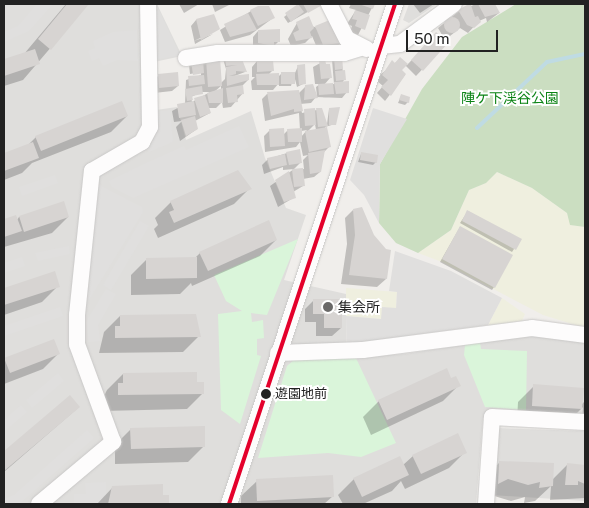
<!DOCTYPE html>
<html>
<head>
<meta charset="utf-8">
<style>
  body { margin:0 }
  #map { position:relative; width:589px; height:508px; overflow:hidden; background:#f0eeeb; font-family:"Public Sans","Noto Sans JP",sans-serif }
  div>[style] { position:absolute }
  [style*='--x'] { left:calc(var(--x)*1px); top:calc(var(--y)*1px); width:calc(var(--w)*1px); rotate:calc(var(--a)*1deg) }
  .residential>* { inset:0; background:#dfdedc }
  .farmland>* { inset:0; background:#efefdf }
  .forest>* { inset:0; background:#cbdec1 }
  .park>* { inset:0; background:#daf5da }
  .parking>* { inset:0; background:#e0dfde }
  .shadow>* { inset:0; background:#0003 }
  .stream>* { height:4px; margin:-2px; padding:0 2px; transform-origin:2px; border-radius:2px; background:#bfdbe3 }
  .building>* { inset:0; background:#d7d4d2 }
  .round { border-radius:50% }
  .roads { filter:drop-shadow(0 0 1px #c9c8c7) drop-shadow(0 0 1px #c9c8c7) }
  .minor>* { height:16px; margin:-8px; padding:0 8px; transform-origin:8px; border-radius:8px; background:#fdfcfc }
  .bus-1>* { height:4px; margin:-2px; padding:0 2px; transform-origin:2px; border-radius:2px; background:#e4002b }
  .dots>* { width:14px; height:14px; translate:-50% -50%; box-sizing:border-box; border:2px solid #fff; border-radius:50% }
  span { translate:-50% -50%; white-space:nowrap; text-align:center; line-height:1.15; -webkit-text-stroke:4px #fff; paint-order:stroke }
  .bus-label { font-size:13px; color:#222 }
  .left { translate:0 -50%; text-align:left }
  .park-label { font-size:14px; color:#0c8416 }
  .poi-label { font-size:14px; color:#222 }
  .frame { position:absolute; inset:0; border:5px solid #222; pointer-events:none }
  .scale { position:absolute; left:406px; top:30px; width:92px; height:22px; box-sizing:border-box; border:2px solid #222; border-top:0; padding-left:6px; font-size:15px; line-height:18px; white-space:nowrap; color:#222; -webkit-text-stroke:4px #fff; paint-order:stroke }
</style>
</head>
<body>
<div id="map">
  <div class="residential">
    <div style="clip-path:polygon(4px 4px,157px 4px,182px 56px,154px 62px,156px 110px,177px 107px,186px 140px,251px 111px,265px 158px,286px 208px,306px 215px,284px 280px,346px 294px,347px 358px,404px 354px,531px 335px,585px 342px,585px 417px,491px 412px,483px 418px,476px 504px,4px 504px)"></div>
    <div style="clip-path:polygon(409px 4px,437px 4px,409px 23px,403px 20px)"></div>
    <div style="clip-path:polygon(496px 428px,585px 431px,585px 501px,492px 495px)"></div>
  </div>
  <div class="farmland">
    <div style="clip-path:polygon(497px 172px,532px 188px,567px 213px,571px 225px,585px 227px,585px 328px,543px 315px,442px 262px,418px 253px,451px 230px,469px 190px,486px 183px)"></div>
    <div style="clip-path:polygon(346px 288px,397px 292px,396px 308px,381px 319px,346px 316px)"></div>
    <div style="clip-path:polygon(502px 298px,525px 314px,522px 321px,488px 325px)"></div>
  </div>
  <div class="forest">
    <div style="clip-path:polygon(516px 4px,585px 4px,585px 227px,570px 225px,567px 213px,532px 188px,497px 172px,486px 183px,469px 190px,451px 230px,418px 253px,396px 243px,379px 223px,380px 164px,422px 89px,462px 37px)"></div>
  </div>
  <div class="park">
    <div style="clip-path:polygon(298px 239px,267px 315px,251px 313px,252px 322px,263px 320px,264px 338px,257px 339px,257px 355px,261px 356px,240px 424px,221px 410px,218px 314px,242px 311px,226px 301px,214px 275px)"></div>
    <div style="clip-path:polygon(480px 342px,481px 349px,527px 351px,526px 410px,485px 407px,464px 355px,465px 345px)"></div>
    <div style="clip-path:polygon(356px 358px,396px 443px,361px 457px,328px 453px,258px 458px,287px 366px,295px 359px)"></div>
  </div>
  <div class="parking">
    <div style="clip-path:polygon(37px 4px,53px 4px,29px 31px,4px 42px,4px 32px,18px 26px)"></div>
    <div style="clip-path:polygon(158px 8px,180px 55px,154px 60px,152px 11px)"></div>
    <div style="clip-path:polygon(137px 30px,138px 61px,117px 60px,103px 66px,99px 58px,92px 61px,88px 51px,95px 48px,93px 41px,113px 32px)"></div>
    <div style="clip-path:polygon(373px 108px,407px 119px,380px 164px,379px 223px,364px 195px,350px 180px)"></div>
    <div style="clip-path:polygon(170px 110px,173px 142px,149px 152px,146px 144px,154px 112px)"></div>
    <div style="clip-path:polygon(239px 126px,249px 147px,133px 198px,112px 187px,109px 181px,146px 163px,184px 146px,186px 150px)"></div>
    <div style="clip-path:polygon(55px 175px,58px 183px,22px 196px,19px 187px)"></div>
    <div style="clip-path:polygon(95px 183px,142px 207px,143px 212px,84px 308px)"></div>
    <div style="clip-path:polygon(140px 221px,149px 226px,111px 290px,103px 285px)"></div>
    <div style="clip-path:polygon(69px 246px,70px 254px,38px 261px,35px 253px)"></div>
    <div style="clip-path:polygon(395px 251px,451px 271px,502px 298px,488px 325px,347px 344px,346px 316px,381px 319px,382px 307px,396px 308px,397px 292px,389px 291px)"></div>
    <div style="clip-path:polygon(22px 257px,25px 266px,4px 273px,4px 263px)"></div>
    <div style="clip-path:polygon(106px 289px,116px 294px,98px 325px,100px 341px,89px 342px,86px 322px)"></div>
    <div style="clip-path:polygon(60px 307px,63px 316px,4px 336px,4px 326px)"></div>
    <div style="clip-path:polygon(58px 373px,64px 381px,32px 408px,26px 400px)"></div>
    <div style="clip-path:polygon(21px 405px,27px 412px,5px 431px,4px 420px)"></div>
    <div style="clip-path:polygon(87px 430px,94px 438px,19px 504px,4px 504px,4px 499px,14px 495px)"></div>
    <div style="clip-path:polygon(106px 482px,106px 504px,74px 504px,74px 494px,86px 494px,85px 483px)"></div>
  </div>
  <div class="shadow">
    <div style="clip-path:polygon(66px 4px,88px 4px,23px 80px,4px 86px,4px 61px,24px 54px)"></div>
    <div style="clip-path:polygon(179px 4px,199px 4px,184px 13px)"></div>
    <div style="clip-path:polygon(212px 4px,231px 4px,215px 12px)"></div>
    <div style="clip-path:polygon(300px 4px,322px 4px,288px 23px,284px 17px)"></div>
    <div style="clip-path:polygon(351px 4px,374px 4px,358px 35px,350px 32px,352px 26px,347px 24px,356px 10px,349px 8px)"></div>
    <div style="clip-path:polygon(413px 4px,434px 4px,420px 13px)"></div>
    <div style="clip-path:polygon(476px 4px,494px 4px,499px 13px,487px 22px,486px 18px,479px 21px,468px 33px,460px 28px,445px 40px,438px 28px,459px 11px)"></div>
    <div style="clip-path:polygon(251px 11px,273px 18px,250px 35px,225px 42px,220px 30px)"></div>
    <div style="clip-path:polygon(213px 15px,219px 29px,194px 41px,213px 34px,195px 44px,191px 26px,196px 20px)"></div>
    <div style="clip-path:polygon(297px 23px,315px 27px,341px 43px,335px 48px,318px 50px,312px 36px,305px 43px,291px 46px,288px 39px)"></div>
    <div style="clip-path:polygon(258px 31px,279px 41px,273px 47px,253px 49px,253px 37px)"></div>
    <div style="clip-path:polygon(431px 40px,447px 43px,416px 76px,405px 65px,400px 70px,405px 75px,385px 101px,377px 93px,383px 86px,377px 81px,380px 75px,400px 59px,407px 65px)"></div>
    <div style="clip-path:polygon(evenodd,239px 55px,245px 72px,232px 77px,248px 80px,242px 86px,243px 93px,231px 107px,223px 108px,222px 102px,216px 108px,208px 108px,210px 113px,195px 121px,197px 129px,180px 141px,176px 127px,182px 121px,174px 122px,172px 111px,185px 104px,186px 80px,201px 75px,201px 72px,190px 74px,189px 65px,206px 60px,221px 83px,225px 79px,226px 69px,223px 59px,239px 55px,221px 86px,221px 90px,214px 92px,221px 86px,239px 55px,202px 92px,210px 92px,192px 102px,191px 97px,202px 92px)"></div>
    <div style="clip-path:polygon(evenodd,341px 58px,344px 80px,342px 83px,347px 92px,342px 98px,316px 97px,311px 103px,300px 104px,302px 113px,317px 110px,327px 124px,329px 109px,335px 124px,325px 127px,329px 147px,324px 152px,320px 172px,314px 177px,303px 179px,303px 186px,293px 192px,295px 197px,278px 207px,270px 186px,294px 169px,283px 170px,283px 167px,264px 174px,262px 165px,268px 159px,287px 153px,300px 163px,293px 170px,304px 169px,303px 160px,308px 155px,303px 156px,300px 142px,296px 147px,265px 152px,264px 136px,270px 130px,283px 135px,288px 130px,300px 130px,299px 113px,265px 121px,262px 99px,267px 94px,299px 93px,306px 86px,317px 96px,316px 87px,320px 84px,315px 84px,313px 67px,324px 61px,330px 78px,324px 85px,334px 84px,332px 60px,341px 58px,315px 124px,316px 130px,307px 132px,315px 124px,341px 58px,307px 130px,301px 137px,301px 131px,307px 130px)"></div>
    <div style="clip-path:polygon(257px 61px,272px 71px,268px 75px,278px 77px,282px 73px,295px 73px,298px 66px,305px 83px,297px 87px,294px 75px,291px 86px,279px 86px,279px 83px,273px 90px,252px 90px,251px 81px,255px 77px,252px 77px,252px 67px)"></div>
    <div style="clip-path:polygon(159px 75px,178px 86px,172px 91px,154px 93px,153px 81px)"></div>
    <div style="clip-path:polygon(401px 96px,408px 102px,405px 105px,398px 103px)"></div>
    <div style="clip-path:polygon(127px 116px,111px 132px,32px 163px,22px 173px,4px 180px,4px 155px,27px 146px,36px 137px)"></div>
    <div style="clip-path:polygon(361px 154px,376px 162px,373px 165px,358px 162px)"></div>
    <div style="clip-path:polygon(250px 188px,234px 204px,158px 238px,154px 229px,158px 225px,155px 218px,171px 202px)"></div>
    <div style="clip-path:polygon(353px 210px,373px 236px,386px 279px,377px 287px,341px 284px,347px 244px,345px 218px)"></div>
    <div style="clip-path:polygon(468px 211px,520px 240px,512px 252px,460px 223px)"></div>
    <div style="clip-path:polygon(16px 217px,17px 220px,19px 217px,68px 217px,52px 233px,4px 247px,4px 221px)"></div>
    <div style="clip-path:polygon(460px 227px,494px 287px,492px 290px,440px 262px)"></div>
    <div style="clip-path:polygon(276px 240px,260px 256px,192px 286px,191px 283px,180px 294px,131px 295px,131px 275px,147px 259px,195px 258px,200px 253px)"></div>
    <div style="clip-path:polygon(54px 273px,58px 286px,42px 302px,4px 315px,4px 290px)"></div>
    <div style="clip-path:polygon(314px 300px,341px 328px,332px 336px,316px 336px,316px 322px,305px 322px,305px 309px)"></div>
    <div style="clip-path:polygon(120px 316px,199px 336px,183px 352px,99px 353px,104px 332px)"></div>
    <div style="clip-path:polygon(59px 353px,43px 369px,4px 384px,5px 359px)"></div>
    <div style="clip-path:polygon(123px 374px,196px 383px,203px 393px,187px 409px,102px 411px,102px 400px,107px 390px)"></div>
    <div style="clip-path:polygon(450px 380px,459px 385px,443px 401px,371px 435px,363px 417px,379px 401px)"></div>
    <div style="clip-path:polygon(534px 386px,581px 405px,585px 401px,585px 424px,582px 423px,583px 407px,565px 425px,517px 421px,518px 402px)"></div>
    <div style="clip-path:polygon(275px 390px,275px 398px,271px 400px)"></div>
    <div style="clip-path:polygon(70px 397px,79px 407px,4px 472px,4px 452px)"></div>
    <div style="clip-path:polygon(131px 429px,204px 446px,188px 462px,115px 464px,115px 445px)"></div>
    <div style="clip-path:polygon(465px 452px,449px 468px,405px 489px,401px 481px,392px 491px,363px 504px,343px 504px,338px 495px,354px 479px,403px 465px,413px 456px)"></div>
    <div style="clip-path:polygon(500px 462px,552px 480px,567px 465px,585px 466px,585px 498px,550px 500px,551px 486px,535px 501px,524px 503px,525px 497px,511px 501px,491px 495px,484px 478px)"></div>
    <div style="clip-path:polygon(257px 481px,333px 496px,324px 504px,241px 504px,241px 496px)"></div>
    <div style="clip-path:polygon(113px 487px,168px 496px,168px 504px,97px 504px)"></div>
  </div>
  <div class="stream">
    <div style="--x:477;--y:128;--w:96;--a:-43.3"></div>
    <div style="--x:547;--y:62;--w:39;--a:-12"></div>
  </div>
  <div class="building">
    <div style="clip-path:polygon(67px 4px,89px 4px,51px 50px,38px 39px)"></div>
    <div style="clip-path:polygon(298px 4px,304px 12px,291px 22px,285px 13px)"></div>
    <div style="clip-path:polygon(303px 4px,324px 4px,308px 13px)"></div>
    <div style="clip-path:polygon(359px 4px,375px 4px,373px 9px)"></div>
    <div style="clip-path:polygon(478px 4px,495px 4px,500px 13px,485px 17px)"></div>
    <div style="clip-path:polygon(467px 5px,471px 5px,475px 17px,478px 16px,481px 22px,474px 28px,467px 25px,458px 10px)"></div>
    <div style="clip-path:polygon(258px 6px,269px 6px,275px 18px,258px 26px,250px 10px)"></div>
    <div style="clip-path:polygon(355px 10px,370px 15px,365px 30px,355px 26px,357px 20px,352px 19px)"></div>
    <div style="clip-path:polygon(248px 13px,257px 30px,230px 37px,224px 24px)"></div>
    <div style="clip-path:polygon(214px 14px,220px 29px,201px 40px,196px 19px)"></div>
    <div style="clip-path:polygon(309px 16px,314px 28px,310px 32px,312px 38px,296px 41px,293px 33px,299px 30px,296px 22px)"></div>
    <div class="round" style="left:444px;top:17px;width:16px;height:16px"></div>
    <div style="clip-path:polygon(332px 19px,342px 43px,323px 45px,315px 26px)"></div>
    <div style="clip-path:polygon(280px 29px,280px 42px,274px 42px,274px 46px,258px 43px,258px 30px)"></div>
    <div style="clip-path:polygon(436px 32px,448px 43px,423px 71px,411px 60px)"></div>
    <div style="clip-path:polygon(35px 49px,40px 64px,4px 76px,4px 59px)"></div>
    <div style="clip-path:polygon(240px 54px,247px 72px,236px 71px,236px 74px,229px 76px,249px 74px,249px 80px,227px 86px,226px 67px,237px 65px,226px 66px,225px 56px)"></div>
    <div style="clip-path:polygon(342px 56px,343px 69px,335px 70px,334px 57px)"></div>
    <div style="clip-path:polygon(400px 57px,408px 64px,402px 70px,406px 74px,391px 96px,381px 87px,388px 80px,382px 75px,392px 60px,395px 63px)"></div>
    <div style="clip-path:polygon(220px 58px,222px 86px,208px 87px,206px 59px)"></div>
    <div style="clip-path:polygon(325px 59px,326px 64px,330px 64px,332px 78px,321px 79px,319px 60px)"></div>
    <div style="clip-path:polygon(203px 60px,204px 73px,193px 75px,191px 61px)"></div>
    <div style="clip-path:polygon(257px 60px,273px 60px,274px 71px,257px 72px)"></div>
    <div style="clip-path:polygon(305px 64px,306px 84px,299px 85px,297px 65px)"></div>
    <div style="clip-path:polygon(345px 70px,346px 80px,336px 81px,335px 71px)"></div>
    <div style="clip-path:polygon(178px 72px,179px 86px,159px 88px,158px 74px)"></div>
    <div style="clip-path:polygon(281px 72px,295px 72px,295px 84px,281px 84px)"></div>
    <div style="clip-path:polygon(279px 73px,279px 85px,257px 85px,256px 74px)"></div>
    <div style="clip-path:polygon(204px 75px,205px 84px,189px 86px,188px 76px)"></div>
    <div style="clip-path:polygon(349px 81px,349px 93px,336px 94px,334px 82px)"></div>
    <div style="clip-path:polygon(333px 83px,334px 94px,319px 95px,318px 84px)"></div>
    <div style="clip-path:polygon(313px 84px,318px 98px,304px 100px,305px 85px)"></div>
    <div style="clip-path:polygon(243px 85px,244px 94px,237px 95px,238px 102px,228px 103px,226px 88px)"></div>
    <div style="clip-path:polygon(202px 86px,203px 94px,192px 96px,193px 100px,187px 101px,185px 89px)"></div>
    <div style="clip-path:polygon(223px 88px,223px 103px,209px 103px,207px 93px)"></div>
    <div style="clip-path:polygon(299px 90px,303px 111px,294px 112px,294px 109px,271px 116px,267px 92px)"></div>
    <div style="clip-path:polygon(401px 94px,410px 97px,409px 103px,399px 100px)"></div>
    <div style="clip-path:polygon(205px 95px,211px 113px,200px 117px,194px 98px)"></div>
    <div style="clip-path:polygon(122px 101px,128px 116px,41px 151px,35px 136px)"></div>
    <div style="clip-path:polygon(194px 101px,196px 115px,179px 118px,177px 104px)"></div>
    <div style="clip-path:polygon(340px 107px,336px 125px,329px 125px,329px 108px)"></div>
    <div style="clip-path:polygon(315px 108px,316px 125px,305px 126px,304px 109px)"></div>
    <div style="clip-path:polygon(316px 108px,322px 108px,328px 126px,318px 127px)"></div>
    <div style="clip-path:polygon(195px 116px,198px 129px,186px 136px,181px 120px)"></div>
    <div style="clip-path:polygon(327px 127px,331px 147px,309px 152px,305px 131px)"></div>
    <div style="clip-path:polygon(284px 128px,285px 146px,270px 147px,269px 129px)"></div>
    <div style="clip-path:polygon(302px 128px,302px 142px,288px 142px,287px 129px)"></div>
    <div style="clip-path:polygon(33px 142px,39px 158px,4px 171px,4px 153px)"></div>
    <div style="clip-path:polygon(300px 149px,302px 163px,289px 165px,286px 152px)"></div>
    <div style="clip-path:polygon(325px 150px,321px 172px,310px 174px,308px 153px)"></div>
    <div style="clip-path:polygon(361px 152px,378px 155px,377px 163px,360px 160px)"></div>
    <div style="clip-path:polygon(285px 154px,287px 165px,270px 169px,267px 158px)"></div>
    <div style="clip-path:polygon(303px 168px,305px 186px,294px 187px,292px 169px)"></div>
    <div style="clip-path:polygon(238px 170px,252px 189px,174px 223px,169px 212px,174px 210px,170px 201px)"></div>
    <div style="clip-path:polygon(289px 171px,296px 198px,284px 202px,275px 180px)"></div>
    <div style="clip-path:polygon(64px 201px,69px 217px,24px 232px,19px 216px)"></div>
    <div style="clip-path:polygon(362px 207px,374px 235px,386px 249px,391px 250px,387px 279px,349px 275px,355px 235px,353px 209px)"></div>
    <div style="clip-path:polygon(467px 210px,522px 239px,516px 250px,462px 221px)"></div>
    <div style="clip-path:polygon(16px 215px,22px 231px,4px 237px,4px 219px)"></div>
    <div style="clip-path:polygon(269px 220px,277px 240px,208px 271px,199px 252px)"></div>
    <div style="clip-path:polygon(460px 226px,513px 255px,495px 288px,442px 259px)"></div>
    <div style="clip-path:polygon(197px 257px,197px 278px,146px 279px,146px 258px)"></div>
    <div style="clip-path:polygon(55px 271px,60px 287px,4px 305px,4px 288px)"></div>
    <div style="clip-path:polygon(313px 299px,342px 299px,342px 328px,324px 328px,324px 314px,313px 314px)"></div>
    <div style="clip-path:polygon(196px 314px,201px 337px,115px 338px,115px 326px,120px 326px,120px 315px)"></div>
    <div style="clip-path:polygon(54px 339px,60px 354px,10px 373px,4px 358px)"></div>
    <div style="clip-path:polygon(447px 368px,451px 378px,456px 376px,461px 386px,387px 420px,378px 400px)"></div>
    <div style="clip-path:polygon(197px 372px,197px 382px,204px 382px,204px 394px,118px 395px,118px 383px,123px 383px,123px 373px)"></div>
    <div style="clip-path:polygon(533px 384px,584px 388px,582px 409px,532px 406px)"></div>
    <div style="clip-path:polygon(70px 395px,80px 407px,4px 471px,4px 451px)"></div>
    <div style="clip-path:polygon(205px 426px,205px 447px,131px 449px,130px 428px)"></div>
    <div style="clip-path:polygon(458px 433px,467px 453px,421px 474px,412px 455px)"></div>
    <div style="clip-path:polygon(400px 456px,409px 475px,362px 497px,353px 478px)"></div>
    <div style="clip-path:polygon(499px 461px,554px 463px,553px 486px,539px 488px,540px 482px,528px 485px,508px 479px,498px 484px)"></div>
    <div style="clip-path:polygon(567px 463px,585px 465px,585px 484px,578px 481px,578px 485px,565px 485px)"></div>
    <div style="clip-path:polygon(333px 475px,334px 497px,257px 501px,256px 479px)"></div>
    <div style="clip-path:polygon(163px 484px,163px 495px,169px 495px,169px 504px,108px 504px,112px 486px)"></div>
  </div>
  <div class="roads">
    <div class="minor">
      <div style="--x:329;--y:4;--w:39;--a:63"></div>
      <div style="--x:347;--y:39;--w:22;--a:27"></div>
      <div style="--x:381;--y:46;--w:19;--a:-6"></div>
      <div style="--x:400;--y:44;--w:67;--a:-36.5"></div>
      <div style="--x:186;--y:58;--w:32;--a:-9"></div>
      <div style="--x:218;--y:53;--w:126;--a:0"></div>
      <div style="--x:344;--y:53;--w:17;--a:-17"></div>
      <div style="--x:278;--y:353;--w:85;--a:-2"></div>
      <div style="--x:363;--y:350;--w:170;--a:-7.4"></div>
      <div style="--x:532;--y:328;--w:53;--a:7.5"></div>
      <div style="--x:39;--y:504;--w:97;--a:-40"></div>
      <div style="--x:113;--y:442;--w:104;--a:-110.2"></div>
      <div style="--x:77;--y:344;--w:29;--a:-90"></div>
      <div style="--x:77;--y:315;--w:145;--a:-84.1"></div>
      <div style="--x:92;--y:171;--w:58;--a:-30.1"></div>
      <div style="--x:142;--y:142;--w:17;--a:-62"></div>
      <div style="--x:150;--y:127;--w:123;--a:-90.9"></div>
      <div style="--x:229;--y:504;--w:527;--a:-71.63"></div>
      <div style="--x:486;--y:504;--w:87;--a:-86.1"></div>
      <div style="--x:492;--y:417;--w:93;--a:3.1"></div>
    </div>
  </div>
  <div class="bus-1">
    <div style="--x:229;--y:504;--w:527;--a:-71.63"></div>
  </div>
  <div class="dots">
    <div style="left:328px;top:307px;background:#6a6968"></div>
    <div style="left:266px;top:394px;background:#222"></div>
  </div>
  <div class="bus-label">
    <span class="left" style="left:275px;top:394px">遊園地前</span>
  </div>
  <div class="park-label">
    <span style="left:510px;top:98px">陣ケ下渓谷公園</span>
  </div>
  <div class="poi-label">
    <span class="left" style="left:338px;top:307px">集会所</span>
  </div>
  <div class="frame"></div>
  <div class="scale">50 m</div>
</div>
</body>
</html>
